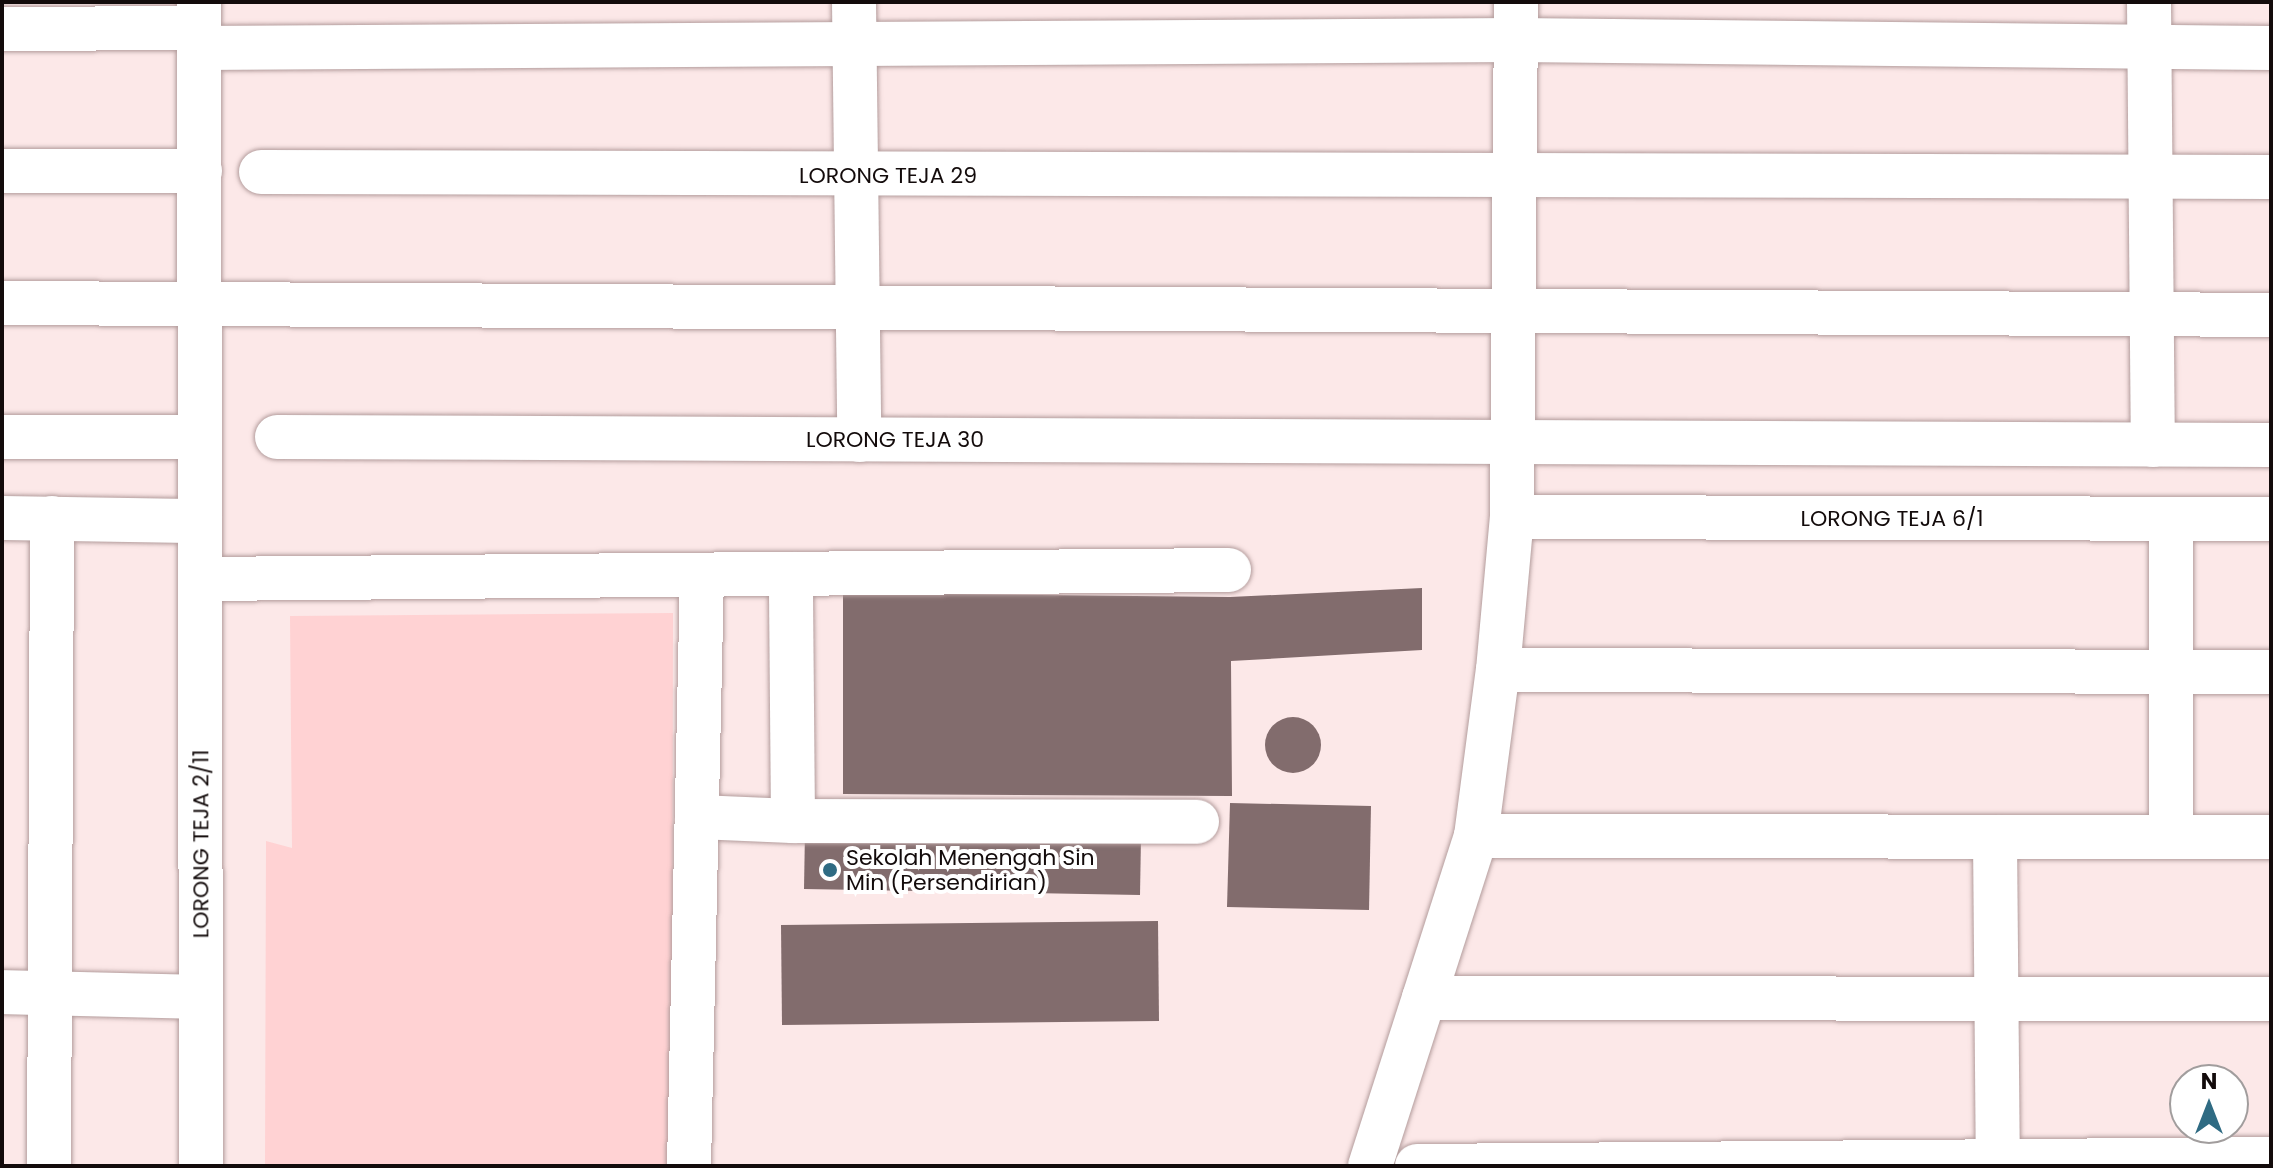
<!DOCTYPE html>
<html>
<head>
<meta charset="utf-8">
<style>
  body { margin:0 }
  #map { position:relative; width:2273px; height:1168px; overflow:hidden; background:#fce8e8; font-family:Poppins,sans-serif }
  div>[style] { position:absolute }
  [style*='--x'] { left:calc(var(--x)*1px); top:calc(var(--y)*1px); width:calc(var(--w)*1px); rotate:calc(var(--a)*1deg) }
  .green>* { inset:0; background:#ffd2d3 }
  .building>* { inset:0; background:#826c6d }
  .round { border-radius:50% }
  .roads { filter:drop-shadow(0 0 2px #b39c9c) drop-shadow(0 0 2px #b39c9c) }
  .minor>* { height:44px; margin:-22px; padding:0 22px; transform-origin:22px; border-radius:22px; background:#fff }
  .dots>* { width:22px; height:22px; translate:-50% -50%; box-sizing:border-box; border:4px solid #fff; border-radius:50% }
  span { translate:-50% -50%; white-space:nowrap; text-align:center; line-height:1.15; -webkit-text-stroke:8px #fff; paint-order:stroke }
  .street-label { font-size:22px; color:#130b0b }
  .poi-label { font-size:22px; color:#130b0b }
  .left { translate:0 -50%; text-align:left }
  .frame { position:absolute; inset:0; border:4px solid #130b0b; pointer-events:none }
  .north { position:absolute; left:2169px; top:1064px; width:80px; height:80px; box-sizing:border-box; background:#fff; border:2px solid #a19d9d; border-radius:50%; rotate:0deg; font-size:22px; font-weight:700; line-height:32px; text-align:center; color:#130b0b }
  .north::after { content:''; display:block; margin:auto; width:28px; height:36px; background:#2f6b83; clip-path:polygon(50% 0,100% 100%,50% 72%,0 100%) }
</style>
</head>
<body>
<div id="map">
  <div class="green">
    <div style="clip-path:polygon(673px 613px,672px 1166px,265px 1166px,266px 841px,292px 848px,290px 616px)"></div>
  </div>
  <div class="building">
    <div style="clip-path:polygon(1422px 588px,1422px 650px,1231px 661px,1232px 796px,843px 794px,843px 593px,1230px 597px)"></div>
    <div class="round" style="left:1265px;top:717px;width:56px;height:56px"></div>
    <div style="clip-path:polygon(1230px 803px,1371px 806px,1369px 910px,1227px 907px)"></div>
    <div style="clip-path:polygon(805px 831px,1141px 837px,1140px 895px,804px 889px)"></div>
    <div style="clip-path:polygon(1158px 921px,1159px 1021px,782px 1025px,781px 925px)"></div>
  </div>
  <div class="roads">
    <div class="minor">
      <div style="--x:199;--y:2;--w:1164;--a:89.9"></div>
      <div style="--x:854;--y:2;--w:438;--a:89.3"></div>
      <div style="--x:2149;--y:2;--w:443;--a:89.5"></div>
      <div style="--x:2;--y:29;--w:197;--a:-0.3"></div>
      <div style="--x:199;--y:48;--w:1317;--a:-0.35"></div>
      <div style="--x:1516;--y:40;--w:755;--a:0.61"></div>
      <div style="--x:2;--y:171;--w:198;--a:0"></div>
      <div style="--x:261;--y:172;--w:2010;--a:0.14"></div>
      <div style="--x:2;--y:303;--w:2269;--a:0.3"></div>
      <div style="--x:2;--y:437;--w:198;--a:0"></div>
      <div style="--x:277;--y:437;--w:1994;--a:0.23"></div>
      <div style="--x:1512;--y:517;--w:759;--a:0.15"></div>
      <div style="--x:2;--y:518;--w:198;--a:0.9"></div>
      <div style="--x:2171;--y:520;--w:317;--a:90"></div>
      <div style="--x:200;--y:579;--w:1029;--a:-0.5"></div>
      <div style="--x:1498;--y:670;--w:773;--a:0.15"></div>
      <div style="--x:697;--y:817;--w:96;--a:2.4"></div>
      <div style="--x:793;--y:821;--w:247;--a:-90.5"></div>
      <div style="--x:793;--y:821;--w:404;--a:0.1"></div>
      <div style="--x:1476;--y:836;--w:795;--a:0.07"></div>
      <div style="--x:1995;--y:837;--w:319;--a:89.5"></div>
      <div style="--x:2;--y:992;--w:199;--a:1.4"></div>
      <div style="--x:1424;--y:998;--w:847;--a:0.07"></div>
      <div style="--x:49;--y:1166;--w:648;--a:-89.73"></div>
      <div style="--x:689;--y:1166;--w:591;--a:-88.74"></div>
      <div style="--x:1370;--y:1166;--w:347;--a:-72.2"></div>
      <div style="--x:1476;--y:836;--w:167;--a:-82.5"></div>
      <div style="--x:1498;--y:670;--w:154;--a:-84.8"></div>
      <div style="--x:1512;--y:517;--w:515;--a:-89.55"></div>
      <div style="--x:1417;--y:1166;--w:854;--a:-0.47"></div>
    </div>
  </div>
  <div class="dots">
    <div style="left:830px;top:870px;background:#2f6b83"></div>
  </div>
  <div class="street-label">
    <span style="left:888px;top:176px">LORONG TEJA 29</span>
    <span style="left:895px;top:440px">LORONG TEJA 30</span>
    <span style="left:1892px;top:519px">LORONG TEJA 6/1</span>
    <span style="left:201px;top:844px;rotate:-90deg">LORONG TEJA 2/11</span>
  </div>
  <div class="poi-label">
    <span class="left" style="left:846px;top:870px">Sekolah Menengah Sin<br>Min (Persendirian)</span>
  </div>
  <div class="frame"></div>
  <div class="north">N</div>
</div>
</body>
</html>
